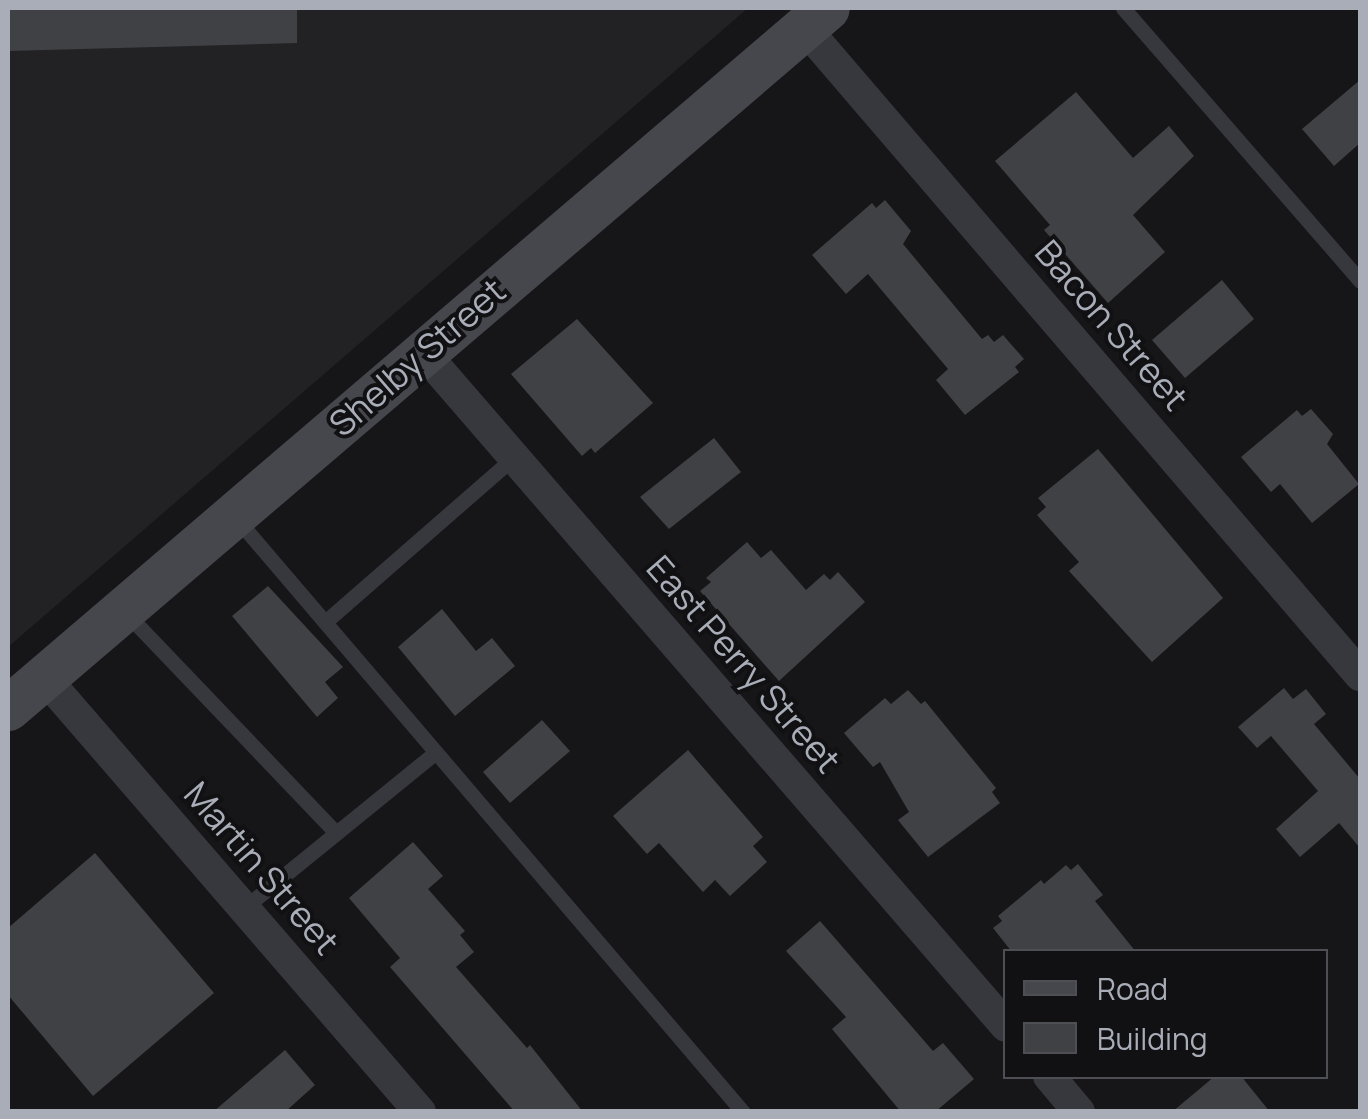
<!DOCTYPE html>
<html>
<head>
<meta charset="utf-8">
<style>
  body { margin:0 }
  #map { position:relative; width:1368px; height:1119px; overflow:hidden; background:#161618; font-family:Manrope,sans-serif }
  div>[style] { position:absolute }
  [style*='--x'] { left:calc(var(--x)*1px); top:calc(var(--y)*1px); width:calc(var(--w)*1px); rotate:calc(var(--a)*1deg) }
  .built>* { inset:0; background:#222225 }
  .building>* { inset:0; background:#404145 }
  .service>* { height:15px; margin:-7.5px; padding:0 7.5px; transform-origin:7.5px; border-radius:7.5px; background:#37383d }
  .minor>* { height:32px; margin:-16px; padding:0 16px; transform-origin:16px; border-radius:16px; background:#37383d }
  .secondary>* { height:45px; margin:-22.5px; padding:0 22.5px; transform-origin:22.5px; border-radius:22.5px; background:#45474d }
  span { translate:-50% -50%; white-space:nowrap; text-align:center; line-height:1.15; -webkit-text-stroke:8px #111113; paint-order:stroke }
  .street-label { font-size:35px; color:#a8adb8 }
  .frame { position:absolute; inset:0; border:10px solid #a8adb8; pointer-events:none }
  .legend { position:absolute; left:1003px; top:949px; width:325px; height:130px; box-sizing:border-box; background:#111113; border:2px solid #4d4f55; margin:0; padding:12px 18px; list-style:none; font-size:30px; color:#a8adb8 }
  .legend li { display:flex; align-items:center; gap:20px; height:50px }
  .legend b { width:50px; border:2px solid #4d4f55 }
</style>
</head>
<body>
<div id="map">
  <div class="built">
    <div style="clip-path:polygon(8px 8px,748px 8px,8px 647px)"></div>
  </div>
  <div class="building">
    <div style="clip-path:polygon(8px 8px,297px 8px,297px 43px,8px 51px)"></div>
    <div style="clip-path:polygon(1360px 80px,1360px 143px,1334px 166px,1302px 129px)"></div>
    <div style="clip-path:polygon(1076px 92px,1133px 158px,1169px 126px,1194px 156px,1133px 215px,1165px 252px,1108px 303px,1044px 230px,1050px 225px,995px 161px)"></div>
    <div style="clip-path:polygon(885px 200px,911px 231px,903px 244px,982px 339px,988px 335px,994px 342px,1003px 335px,1024px 359px,1015px 367px,1019px 372px,965px 415px,936px 380px,948px 369px,868px 274px,846px 294px,812px 255px,872px 203px,876px 208px)"></div>
    <div style="clip-path:polygon(1222px 280px,1254px 319px,1185px 378px,1152px 340px)"></div>
    <div style="clip-path:polygon(577px 319px,653px 403px,595px 453px,591px 448px,582px 456px,511px 374px)"></div>
    <div style="clip-path:polygon(1311px 409px,1333px 434px,1327px 444px,1359px 484px,1312px 523px,1280px 484px,1271px 492px,1241px 457px,1297px 410px,1302px 416px)"></div>
    <div style="clip-path:polygon(714px 438px,741px 472px,669px 529px,640px 497px)"></div>
    <div style="clip-path:polygon(1098px 449px,1223px 598px,1152px 662px,1069px 571px,1079px 562px,1037px 515px,1046px 507px,1038px 498px)"></div>
    <div style="clip-path:polygon(747px 542px,761px 558px,771px 550px,806px 590px,824px 574px,830px 580px,838px 572px,865px 602px,779px 681px,700px 591px,711px 582px,706px 578px)"></div>
    <div style="clip-path:polygon(268px 586px,343px 667px,325px 682px,338px 698px,317px 717px,232px 616px)"></div>
    <div style="clip-path:polygon(442px 609px,476px 651px,492px 638px,515px 666px,455px 716px,398px 647px)"></div>
    <div style="clip-path:polygon(1284px 688px,1293px 699px,1306px 689px,1326px 714px,1314px 724px,1360px 779px,1360px 848px,1339px 823px,1300px 857px,1276px 829px,1318px 791px,1271px 736px,1257px 748px,1238px 727px)"></div>
    <div style="clip-path:polygon(908px 690px,921px 704px,925px 701px,996px 788px,992px 792px,1000px 803px,928px 857px,898px 820px,909px 812px,880px 762px,873px 767px,844px 733px,885px 698px,891px 704px)"></div>
    <div style="clip-path:polygon(542px 720px,570px 751px,510px 803px,483px 772px)"></div>
    <div style="clip-path:polygon(688px 750px,763px 837px,753px 846px,767px 862px,730px 896px,715px 880px,703px 892px,659px 843px,647px 854px,613px 816px)"></div>
    <div style="clip-path:polygon(413px 842px,443px 876px,428px 889px,465px 931px,460px 935px,474px 952px,456px 967px,527px 1048px,530px 1045px,583px 1112px,515px 1112px,390px 967px,400px 958px,349px 898px)"></div>
    <div style="clip-path:polygon(95px 853px,214px 993px,93px 1096px,8px 995px,8px 928px)"></div>
    <div style="clip-path:polygon(1078px 864px,1103px 895px,1095px 901px,1136px 952px,1012px 952px,993px 928px,1002px 921px,998px 916px,1041px 880px,1044px 884px,1066px 865px,1071px 870px)"></div>
    <div style="clip-path:polygon(820px 921px,933px 1051px,943px 1043px,974px 1079px,935px 1112px,901px 1112px,832px 1029px,846px 1017px,786px 951px)"></div>
    <div style="clip-path:polygon(285px 1050px,315px 1085px,285px 1112px,213px 1112px)"></div>
    <div style="clip-path:polygon(1215px 1076px,1241px 1076px,1270px 1112px,1172px 1112px)"></div>
  </div>
  <div class="service">
    <div style="--x:1123;--y:8;--w:362;--a:49"></div>
    <div style="--x:236;--y:518;--w:781;--a:49.52"></div>
    <div style="--x:127;--y:614;--w:303;--a:46.3"></div>
    <div style="--x:325;--y:622;--w:249;--a:-41.1"></div>
    <div style="--x:244;--y:908;--w:247;--a:-39.1"></div>
  </div>
  <div class="minor">
    <div style="--x:804;--y:27;--w:854;--a:49.37"></div>
    <div style="--x:423;--y:352;--w:891;--a:49.14"></div>
    <div style="--x:44;--y:677;--w:575;--a:49.16"></div>
    <div style="--x:1049;--y:1076;--w:47;--a:50.2"></div>
  </div>
  <div class="secondary">
    <div style="--x:8;--y:708;--w:1077;--a:-40.52"></div>
  </div>
  <div class="street-label">
    <span style="left:1112px;top:325px;rotate:49deg">Bacon Street</span>
    <span style="left:417px;top:357px;rotate:-41deg">Shelby Street</span>
    <span style="left:744px;top:664px;rotate:49deg">East Perry Street</span>
    <span style="left:262px;top:868px;rotate:49deg">Martin Street</span>
  </div>
  <div class="frame"></div>
  <ul class="legend">
  <li><b style="height:12px;background:#45474d"></b>Road</li>
  <li><b style="height:28px;background:#404145"></b>Building</li>
  </ul>
</div>
</body>
</html>
